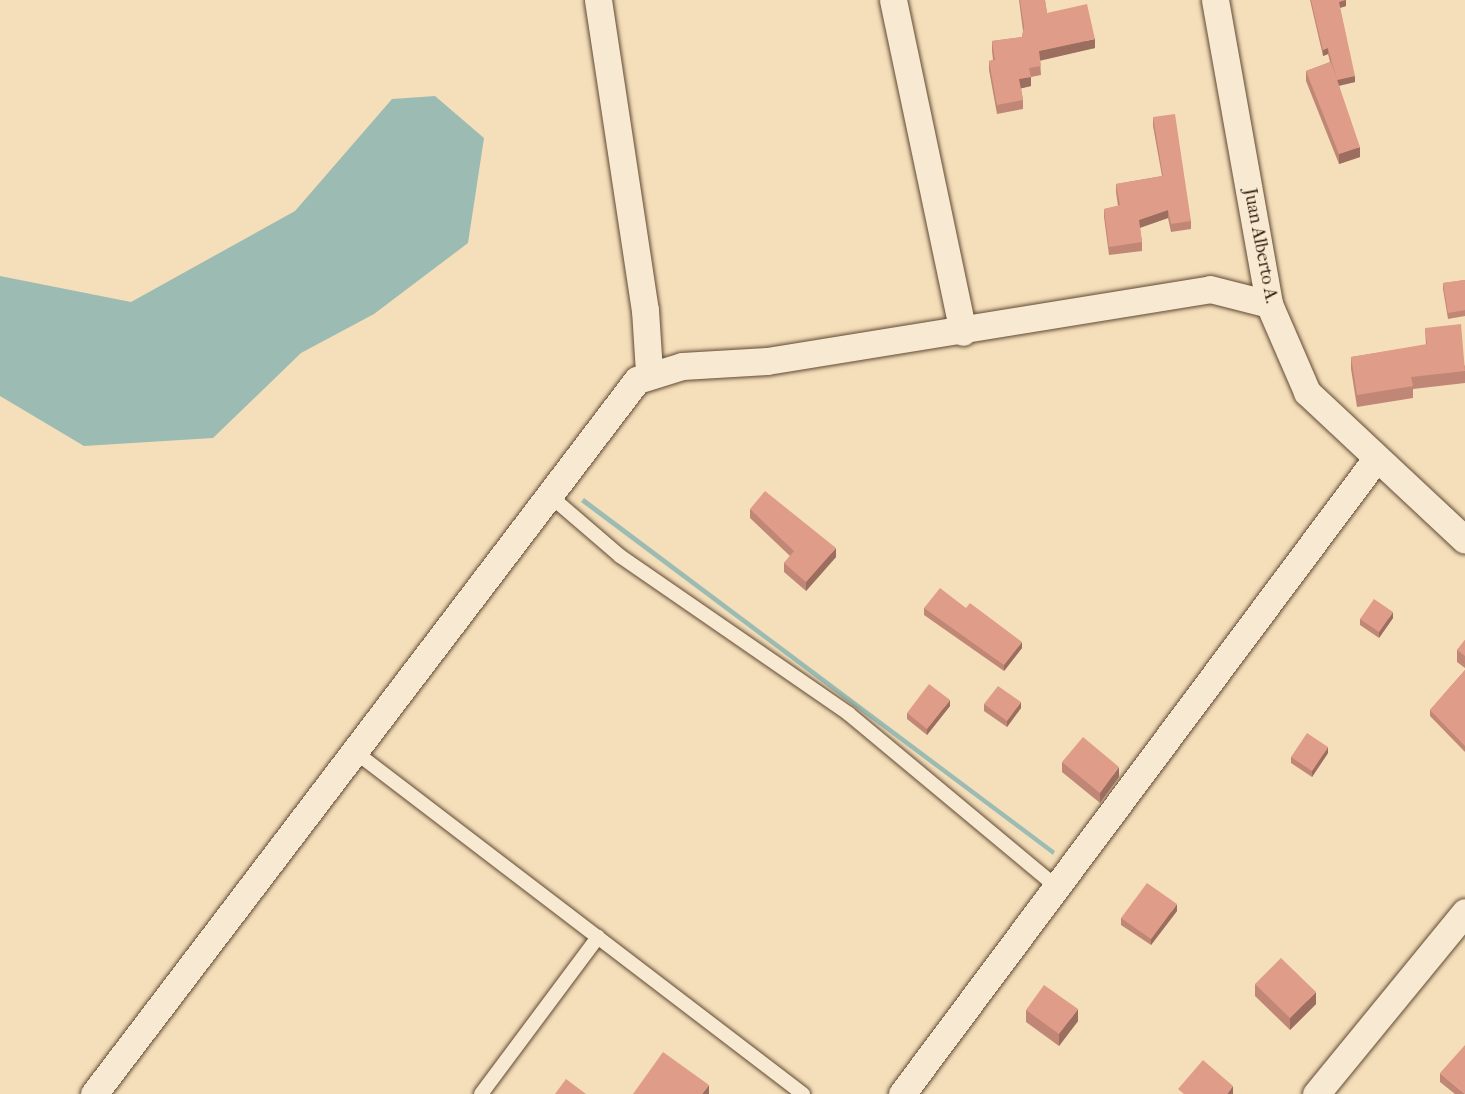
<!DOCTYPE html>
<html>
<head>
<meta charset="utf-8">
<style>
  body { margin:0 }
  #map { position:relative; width:1465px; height:1094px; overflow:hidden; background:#f5dfba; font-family:"IM FELL French Canon",serif }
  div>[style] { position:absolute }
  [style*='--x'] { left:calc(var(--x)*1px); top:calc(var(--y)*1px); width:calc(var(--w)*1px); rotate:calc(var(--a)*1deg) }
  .water>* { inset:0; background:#9cbcb3 }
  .roads { filter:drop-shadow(0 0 2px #614934) drop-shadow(0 0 2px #614934) }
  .lane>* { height:14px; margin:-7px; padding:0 7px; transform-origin:7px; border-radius:7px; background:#f8ead2 }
  .street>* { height:27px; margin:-13.5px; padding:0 13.5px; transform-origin:13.5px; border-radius:13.5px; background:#f8ead2 }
  .wall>* { inset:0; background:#c08776 }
  .shaded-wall>* { inset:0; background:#9c6e60 }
  .building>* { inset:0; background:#df9d89 }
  span { translate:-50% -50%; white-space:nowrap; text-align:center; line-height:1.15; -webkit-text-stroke:5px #f8ead2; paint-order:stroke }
  .street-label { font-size:18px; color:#301707 }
</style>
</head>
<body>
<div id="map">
  <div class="water">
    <div style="clip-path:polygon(435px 96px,484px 138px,468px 243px,374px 314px,301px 353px,213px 438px,84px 446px,0 396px,0 276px,131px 302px,295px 211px,392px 99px)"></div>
    <div style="clip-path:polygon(584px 498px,1055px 851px,1053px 855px,581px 502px)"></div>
  </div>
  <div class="roads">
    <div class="lane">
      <div style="--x:548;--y:494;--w:95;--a:40.7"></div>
      <div style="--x:620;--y:556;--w:278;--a:34.6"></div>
      <div style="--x:849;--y:714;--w:271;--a:39.8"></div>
      <div style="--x:354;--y:751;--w:565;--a:37.38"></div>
      <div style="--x:481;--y:1094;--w:196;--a:-53.3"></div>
    </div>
    <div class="street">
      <div style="--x:598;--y:0;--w:314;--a:81.4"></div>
      <div style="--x:645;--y:310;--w:62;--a:86.3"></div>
      <div style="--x:893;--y:0;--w:339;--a:78.1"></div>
      <div style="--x:1215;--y:0;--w:309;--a:79.9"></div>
      <div style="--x:1269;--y:304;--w:96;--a:66.6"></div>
      <div style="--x:1307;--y:392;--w:216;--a:43.1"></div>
      <div style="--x:94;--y:1094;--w:897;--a:-52.75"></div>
      <div style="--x:637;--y:380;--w:47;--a:-17.3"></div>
      <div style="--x:682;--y:366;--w:85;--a:-3.4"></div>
      <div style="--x:767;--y:361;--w:449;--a:-9.2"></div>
      <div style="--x:1210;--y:289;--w:61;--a:14.3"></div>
      <div style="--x:902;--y:1094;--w:791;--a:-53.27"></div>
      <div style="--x:1316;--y:1094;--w:235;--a:-50.7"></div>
    </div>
  </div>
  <div class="wall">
    <div style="clip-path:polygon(1019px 0,1045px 0,1047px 13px,1095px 48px,1040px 60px,1041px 75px,1031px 77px,1031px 86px,1021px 88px,1023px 100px,1023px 109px,997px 114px,989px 70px,989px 61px,993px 60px,992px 51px,992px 41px,1022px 37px,1023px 31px)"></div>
    <div style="clip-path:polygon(1310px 0,1346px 0,1346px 6px,1340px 8px,1355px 82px,1339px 86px,1360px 157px,1339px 164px,1306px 81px,1306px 71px,1330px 62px,1328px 54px,1323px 56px)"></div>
    <div style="clip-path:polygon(1153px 117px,1191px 221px,1191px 229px,1171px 232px,1168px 218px,1140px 228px,1142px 242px,1142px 251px,1109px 255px,1104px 217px,1104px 209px,1118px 206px,1116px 192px,1116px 184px,1162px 176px,1153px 126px)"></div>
    <div style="clip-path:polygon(1465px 280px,1465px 316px,1448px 319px,1443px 289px,1443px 283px)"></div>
    <div style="clip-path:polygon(1425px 328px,1465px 366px,1465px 383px,1413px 389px,1413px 398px,1357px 407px,1351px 369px,1351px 357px,1426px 345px)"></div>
    <div style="clip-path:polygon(750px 509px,836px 557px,806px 591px,784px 572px,784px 563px,790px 556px,750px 518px)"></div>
    <div style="clip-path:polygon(924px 608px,966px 608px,1022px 648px,1004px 671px,924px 615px)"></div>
    <div style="clip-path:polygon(1393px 618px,1379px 638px,1360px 625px,1360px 619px)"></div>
    <div style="clip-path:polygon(1465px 640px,1465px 668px,1457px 662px,1457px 650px)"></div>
    <div style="clip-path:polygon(1465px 670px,1465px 752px,1430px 716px,1430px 710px)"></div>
    <div style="clip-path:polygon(984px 704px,1021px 708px,1007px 727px,984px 711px)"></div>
    <div style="clip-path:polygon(950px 706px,927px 735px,907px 719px,907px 713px)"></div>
    <div style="clip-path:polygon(1328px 753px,1312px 777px,1291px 763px,1291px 757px)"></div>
    <div style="clip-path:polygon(1062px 762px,1119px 777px,1100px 803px,1062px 772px)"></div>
    <div style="clip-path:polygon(1177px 911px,1151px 945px,1121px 925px,1121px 918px)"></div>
    <div style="clip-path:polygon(1255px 984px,1316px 1004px,1290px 1030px,1255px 996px)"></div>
    <div style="clip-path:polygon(1026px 1010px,1078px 1021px,1059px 1046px,1026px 1022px)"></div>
    <div style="clip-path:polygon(1440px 1073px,1465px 1094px,1455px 1094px,1440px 1082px)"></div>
  </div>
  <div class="shaded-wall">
    <div style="clip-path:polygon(1346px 0,1346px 6px,1339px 8px,1339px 2px)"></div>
    <div style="clip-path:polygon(1095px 39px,1095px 48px,1039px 61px,1039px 51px)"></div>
    <div style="clip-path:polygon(1328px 48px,1328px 54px,1323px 56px,1323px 50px)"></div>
    <div style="clip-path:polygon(1355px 76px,1355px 82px,1337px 86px,1337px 80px)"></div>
    <div style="clip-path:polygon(1031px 77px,1031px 86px,1019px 89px,1019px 79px)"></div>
    <div style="clip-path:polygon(1360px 147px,1360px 157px,1339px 164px,1339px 154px)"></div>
    <div style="clip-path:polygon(1168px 210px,1168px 218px,1139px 228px,1139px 220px)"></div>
    <div style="clip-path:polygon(836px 548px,836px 557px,806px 591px,806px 582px)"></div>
    <div style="clip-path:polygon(1393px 612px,1393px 618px,1379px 638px,1379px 632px)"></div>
    <div style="clip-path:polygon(1022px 642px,1022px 648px,1004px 671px,1004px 665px)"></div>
    <div style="clip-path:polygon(950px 700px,950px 706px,927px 735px,927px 729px)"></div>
    <div style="clip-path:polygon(1021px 702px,1021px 708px,1007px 727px,1007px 721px)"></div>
    <div style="clip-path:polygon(1328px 747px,1328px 753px,1312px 777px,1312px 771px)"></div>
    <div style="clip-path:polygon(1119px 767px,1119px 777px,1100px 803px,1100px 793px)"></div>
    <div style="clip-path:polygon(1177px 904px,1177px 911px,1151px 945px,1151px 939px)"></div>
    <div style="clip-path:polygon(1316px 992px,1316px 1004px,1290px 1030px,1290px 1018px)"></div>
    <div style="clip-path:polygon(1078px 1009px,1078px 1021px,1059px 1046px,1059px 1034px)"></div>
    <div style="clip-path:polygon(709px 1085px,709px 1094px,702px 1094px)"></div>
    <div style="clip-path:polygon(1233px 1086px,1233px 1094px,1227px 1094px)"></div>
  </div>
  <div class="building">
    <div style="clip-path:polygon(1020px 0,1045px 0,1047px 13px,1087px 4px,1095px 39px,1039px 51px,1041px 66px,1029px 68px,1031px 77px,1019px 79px,1023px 100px,997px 105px,989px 61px,995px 60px,992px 41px,1022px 37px,1024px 27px)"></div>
    <div style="clip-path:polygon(1311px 0,1345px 0,1339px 2px,1355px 76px,1337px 80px,1328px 48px,1323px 50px)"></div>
    <div style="clip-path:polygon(1331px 62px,1360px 147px,1339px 154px,1306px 71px)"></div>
    <div style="clip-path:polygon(1175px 114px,1191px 221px,1171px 224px,1168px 210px,1139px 220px,1142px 242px,1109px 247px,1104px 209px,1120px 205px,1116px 184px,1163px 176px,1153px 117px)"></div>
    <div style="clip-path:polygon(1465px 280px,1465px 310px,1448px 313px,1443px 283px)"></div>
    <div style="clip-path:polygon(1461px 324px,1465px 371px,1411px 377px,1413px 386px,1357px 395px,1351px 357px,1427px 344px,1425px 328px)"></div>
    <div style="clip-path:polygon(765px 491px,836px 548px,806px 582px,784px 563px,794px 551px,750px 509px)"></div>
    <div style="clip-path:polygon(940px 588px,966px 608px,970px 603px,1022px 642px,1004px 665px,924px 608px)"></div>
    <div style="clip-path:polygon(1374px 599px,1393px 612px,1379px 632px,1360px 619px)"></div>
    <div style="clip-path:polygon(1465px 640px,1465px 656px,1457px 650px)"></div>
    <div style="clip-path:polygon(1465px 670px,1465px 746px,1430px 710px)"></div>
    <div style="clip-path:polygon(929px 684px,950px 700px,927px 729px,907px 713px)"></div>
    <div style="clip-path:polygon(998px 686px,1021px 702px,1007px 721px,984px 704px)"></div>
    <div style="clip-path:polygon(1307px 733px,1328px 747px,1312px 771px,1291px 757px)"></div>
    <div style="clip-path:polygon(1083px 737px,1119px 767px,1100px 793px,1062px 762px)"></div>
    <div style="clip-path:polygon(1147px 883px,1177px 904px,1151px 939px,1121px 918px)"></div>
    <div style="clip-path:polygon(1281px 958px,1316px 992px,1290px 1018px,1255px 984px)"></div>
    <div style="clip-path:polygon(1044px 985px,1078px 1009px,1059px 1034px,1026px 1010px)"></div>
    <div style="clip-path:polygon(1465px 1045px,1465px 1094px,1440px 1073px)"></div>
    <div style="clip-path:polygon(663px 1052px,709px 1085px,702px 1094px,633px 1094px)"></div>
    <div style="clip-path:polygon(1203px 1060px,1233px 1086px,1227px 1094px,1184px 1094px,1178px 1089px)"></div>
    <div style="clip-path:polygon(566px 1079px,586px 1094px,555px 1094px)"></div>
  </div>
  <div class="street-label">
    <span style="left:1260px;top:246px;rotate:79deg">Juan Alberto A.</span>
  </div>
</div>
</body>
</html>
